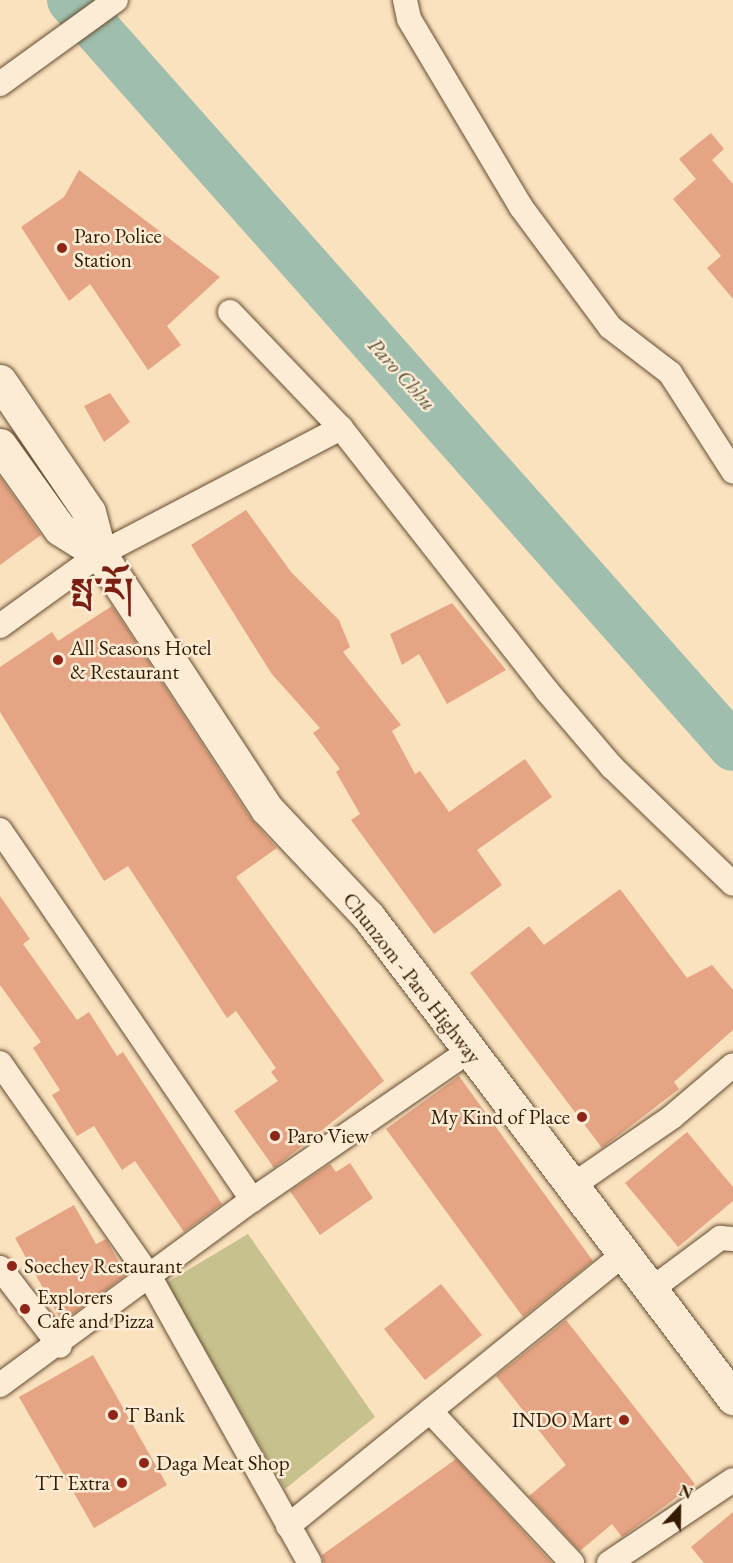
<!DOCTYPE html>
<html>
<head>
<meta charset="utf-8">
<style>
  body { margin:0 }
  #map { position:relative; width:733px; height:1563px; overflow:hidden; background:#fbe2bf; font-family:"EB Garamond","Noto Serif Tibetan",serif }
  div>[style] { position:absolute }
  [style*='--x'] { left:calc(var(--x)*1px); top:calc(var(--y)*1px); width:calc(var(--w)*1px); rotate:calc(var(--a)*1deg) }
  .green>* { inset:0; background:#c6c18d }
  .river>* { height:48px; margin:-24px; padding:0 24px; transform-origin:24px; border-radius:24px; background:#9fbeae }
  .building>* { inset:0; background:#e5a484 }
  .roads { filter:drop-shadow(0 0 2px #664d30) drop-shadow(0 0 2px #664d30) }
  .street>* { height:24px; margin:-12px; padding:0 12px; transform-origin:12px; border-radius:12px; background:#fcecd5 }
  .secondary>* { height:33px; margin:-16.5px; padding:0 16.5px; transform-origin:16.5px; border-radius:16.5px; background:#fcecd5 }
  .dots>* { width:16px; height:16px; translate:-50% -50%; box-sizing:border-box; border:3px solid #fcecd5; border-radius:50% }
  span { translate:-50% -50%; white-space:nowrap; text-align:center; line-height:1.15; -webkit-text-stroke:5px #fcecd5; paint-order:stroke }
  .poi-label { font-size:21px; color:#351b01 }
  .left { translate:0 -50%; text-align:left }
  .right { translate:-100% -50%; text-align:right }
  .street-label { font-size:21px; color:#351b01 }
  .water-label { font-size:22px; color:#5a543e; font-style:italic }
  .town-label { font-size:33px; color:#7a1f14; font-weight:700 }
  .north { position:absolute; left:649px; top:1479px; width:60px; height:60px; -webkit-text-stroke:4px #fcecd5; paint-order:stroke; rotate:22deg; font-size:16px; font-weight:700; line-height:24px; text-align:center; color:#351b01 }
  .north::after { content:''; display:block; margin:auto; width:21px; height:27px; background:#351b01; clip-path:polygon(50% 0,100% 100%,50% 72%,0 100%) }
</style>
</head>
<body>
<div id="map">
  <div class="green">
    <div style="clip-path:polygon(248px 1234px,375px 1417px,285px 1489px,166px 1283px)"></div>
  </div>
  <div class="river">
    <div style="--x:71;--y:0;--w:998;--a:48.45"></div>
  </div>
  <div class="building">
    <div style="clip-path:polygon(711px 133px,724px 149px,712px 160px,733px 184px,733px 299px,707px 268px,721px 256px,673px 199px,696px 179px,679px 159px)"></div>
    <div style="clip-path:polygon(79px 170px,220px 277px,167px 326px,181px 345px,148px 370px,90px 284px,69px 301px,21px 227px,64px 197px)"></div>
    <div style="clip-path:polygon(110px 393px,130px 422px,104px 442px,84px 406px)"></div>
    <div style="clip-path:polygon(0 477px,41px 535px,0 565px)"></div>
    <div style="clip-path:polygon(246px 510px,291px 572px,339px 620px,350px 647px,343px 652px,401px 725px,392px 731px,415px 774px,420px 771px,449px 812px,525px 759px,552px 797px,477px 850px,502px 885px,434px 934px,351px 820px,360px 814px,336px 772px,340px 769px,313px 733px,320px 728px,271px 673px,191px 545px)"></div>
    <div style="clip-path:polygon(452px 603px,506px 670px,447px 704px,419px 654px,402px 665px,390px 634px)"></div>
    <div style="clip-path:polygon(112px 606px,251px 819px,277px 848px,236px 877px,384px 1081px,274px 1168px,234px 1111px,278px 1081px,271px 1072px,276px 1068px,236px 1011px,227px 1018px,128px 866px,104px 881px,0 712px,0 667px,52px 632px,58px 641px)"></div>
    <div style="clip-path:polygon(620px 889px,687px 978px,712px 965px,733px 990px,733px 1030px,674px 1082px,679px 1089px,602px 1148px,470px 973px,529px 926px,544px 945px)"></div>
    <div style="clip-path:polygon(0 896px,30px 939px,23px 944px,77px 1020px,89px 1012px,117px 1056px,123px 1052px,222px 1204px,184px 1232px,135px 1161px,122px 1170px,94px 1126px,77px 1136px,52px 1095px,60px 1090px,33px 1048px,41px 1042px,0 985px)"></div>
    <div style="clip-path:polygon(459px 1076px,593px 1261px,523px 1317px,386px 1129px)"></div>
    <div style="clip-path:polygon(687px 1132px,733px 1187px,733px 1201px,678px 1247px,625px 1183px)"></div>
    <div style="clip-path:polygon(350px 1163px,373px 1198px,320px 1235px,290px 1191px,330px 1164px,336px 1172px)"></div>
    <div style="clip-path:polygon(74px 1205px,96px 1244px,106px 1239px,126px 1275px,62px 1322px,15px 1238px)"></div>
    <div style="clip-path:polygon(441px 1284px,482px 1335px,425px 1380px,384px 1329px)"></div>
    <div style="clip-path:polygon(566px 1320px,695px 1484px,622px 1537px,612px 1524px,580px 1551px,529px 1496px,566px 1465px,496px 1376px)"></div>
    <div style="clip-path:polygon(93px 1355px,167px 1485px,94px 1528px,19px 1397px)"></div>
    <div style="clip-path:polygon(456px 1459px,552px 1563px,324px 1563px,322px 1555px)"></div>
    <div style="clip-path:polygon(733px 1512px,733px 1563px,704px 1563px,691px 1547px)"></div>
  </div>
  <div class="roads">
    <div class="street">
      <div style="--x:405;--y:0;--w:19;--a:78"></div>
      <div style="--x:409;--y:19;--w:219;--a:59.2"></div>
      <div style="--x:521;--y:207;--w:149;--a:53.4"></div>
      <div style="--x:610;--y:327;--w:76;--a:37.5"></div>
      <div style="--x:670;--y:373;--w:117;--a:57.3"></div>
      <div style="--x:0;--y:84;--w:143;--a:-35.9"></div>
      <div style="--x:230;--y:312;--w:161;--a:46.3"></div>
      <div style="--x:341;--y:428;--w:334;--a:51.9"></div>
      <div style="--x:547;--y:691;--w:100;--a:49.5"></div>
      <div style="--x:612;--y:767;--w:168;--a:44"></div>
      <div style="--x:0;--y:626;--w:123;--a:-35.8"></div>
      <div style="--x:100;--y:554;--w:272;--a:-27.6"></div>
      <div style="--x:0;--y:830;--w:448;--a:55.7"></div>
      <div style="--x:0;--y:1063;--w:264;--a:55"></div>
      <div style="--x:151;--y:1279;--w:325;--a:60.8"></div>
      <div style="--x:572;--y:1186;--w:121;--a:-34.6"></div>
      <div style="--x:672;--y:1117;--w:80;--a:-40.4"></div>
      <div style="--x:0;--y:1268;--w:98;--a:52.4"></div>
      <div style="--x:649;--y:1291;--w:89;--a:-36.7"></div>
      <div style="--x:720;--y:1238;--w:13;--a:4"></div>
      <div style="--x:0;--y:1385;--w:313;--a:-36.3"></div>
      <div style="--x:252;--y:1200;--w:265;--a:-34.5"></div>
      <div style="--x:430;--y:1411;--w:208;--a:46.9"></div>
      <div style="--x:288;--y:1526;--w:429;--a:-39"></div>
      <div style="--x:609;--y:1563;--w:149;--a:-33.8"></div>
    </div>
    <div class="secondary">
      <div style="--x:0;--y:381;--w:158;--a:55.8"></div>
      <div style="--x:89;--y:512;--w:43;--a:75.3"></div>
      <div style="--x:100;--y:554;--w:305;--a:56.8"></div>
      <div style="--x:267;--y:809;--w:147;--a:46.7"></div>
      <div style="--x:368;--y:916;--w:605;--a:52.86"></div>
      <div style="--x:0;--y:445;--w:103;--a:54.5"></div>
      <div style="--x:60;--y:529;--w:47;--a:32"></div>
    </div>
  </div>
  <div class="dots">
    <div style="left:62px;top:248px;background:#8f2418"></div>
    <div style="left:58px;top:660px;background:#8f2418"></div>
    <div style="left:582px;top:1117px;background:#8f2418"></div>
    <div style="left:275px;top:1136px;background:#8f2418"></div>
    <div style="left:12px;top:1266px;background:#8f2418"></div>
    <div style="left:25px;top:1309px;background:#8f2418"></div>
    <div style="left:113px;top:1415px;background:#8f2418"></div>
    <div style="left:624px;top:1420px;background:#8f2418"></div>
    <div style="left:144px;top:1463px;background:#8f2418"></div>
    <div style="left:122px;top:1483px;background:#8f2418"></div>
  </div>
  <div class="poi-label">
    <span class="left" style="left:74px;top:248px">Paro Police<br>Station</span>
    <span class="left" style="left:70px;top:660px">All Seasons Hotel<br>&amp; Restaurant</span>
    <span class="right" style="left:570px;top:1117px">My Kind of Place</span>
    <span class="left" style="left:287px;top:1136px">Paro View</span>
    <span class="left" style="left:24px;top:1266px">Soechey Restaurant</span>
    <span class="left" style="left:37px;top:1309px">Explorers<br>Cafe and Pizza</span>
    <span class="left" style="left:125px;top:1415px">T Bank</span>
    <span class="right" style="left:612px;top:1420px">INDO Mart</span>
    <span class="left" style="left:156px;top:1463px">Daga Meat Shop</span>
    <span class="right" style="left:110px;top:1483px">TT Extra</span>
  </div>
  <div class="street-label">
    <span style="left:412px;top:978px;rotate:52deg">Chunzom - Paro Highway</span>
  </div>
  <div class="water-label">
    <span style="left:402px;top:374px;rotate:48deg">Paro Chhu</span>
  </div>
  <div class="town-label">
    <span style="left:102px;top:590px">སྤ་རོ།</span>
  </div>
  <div class="north">N</div>
</div>
</body>
</html>
